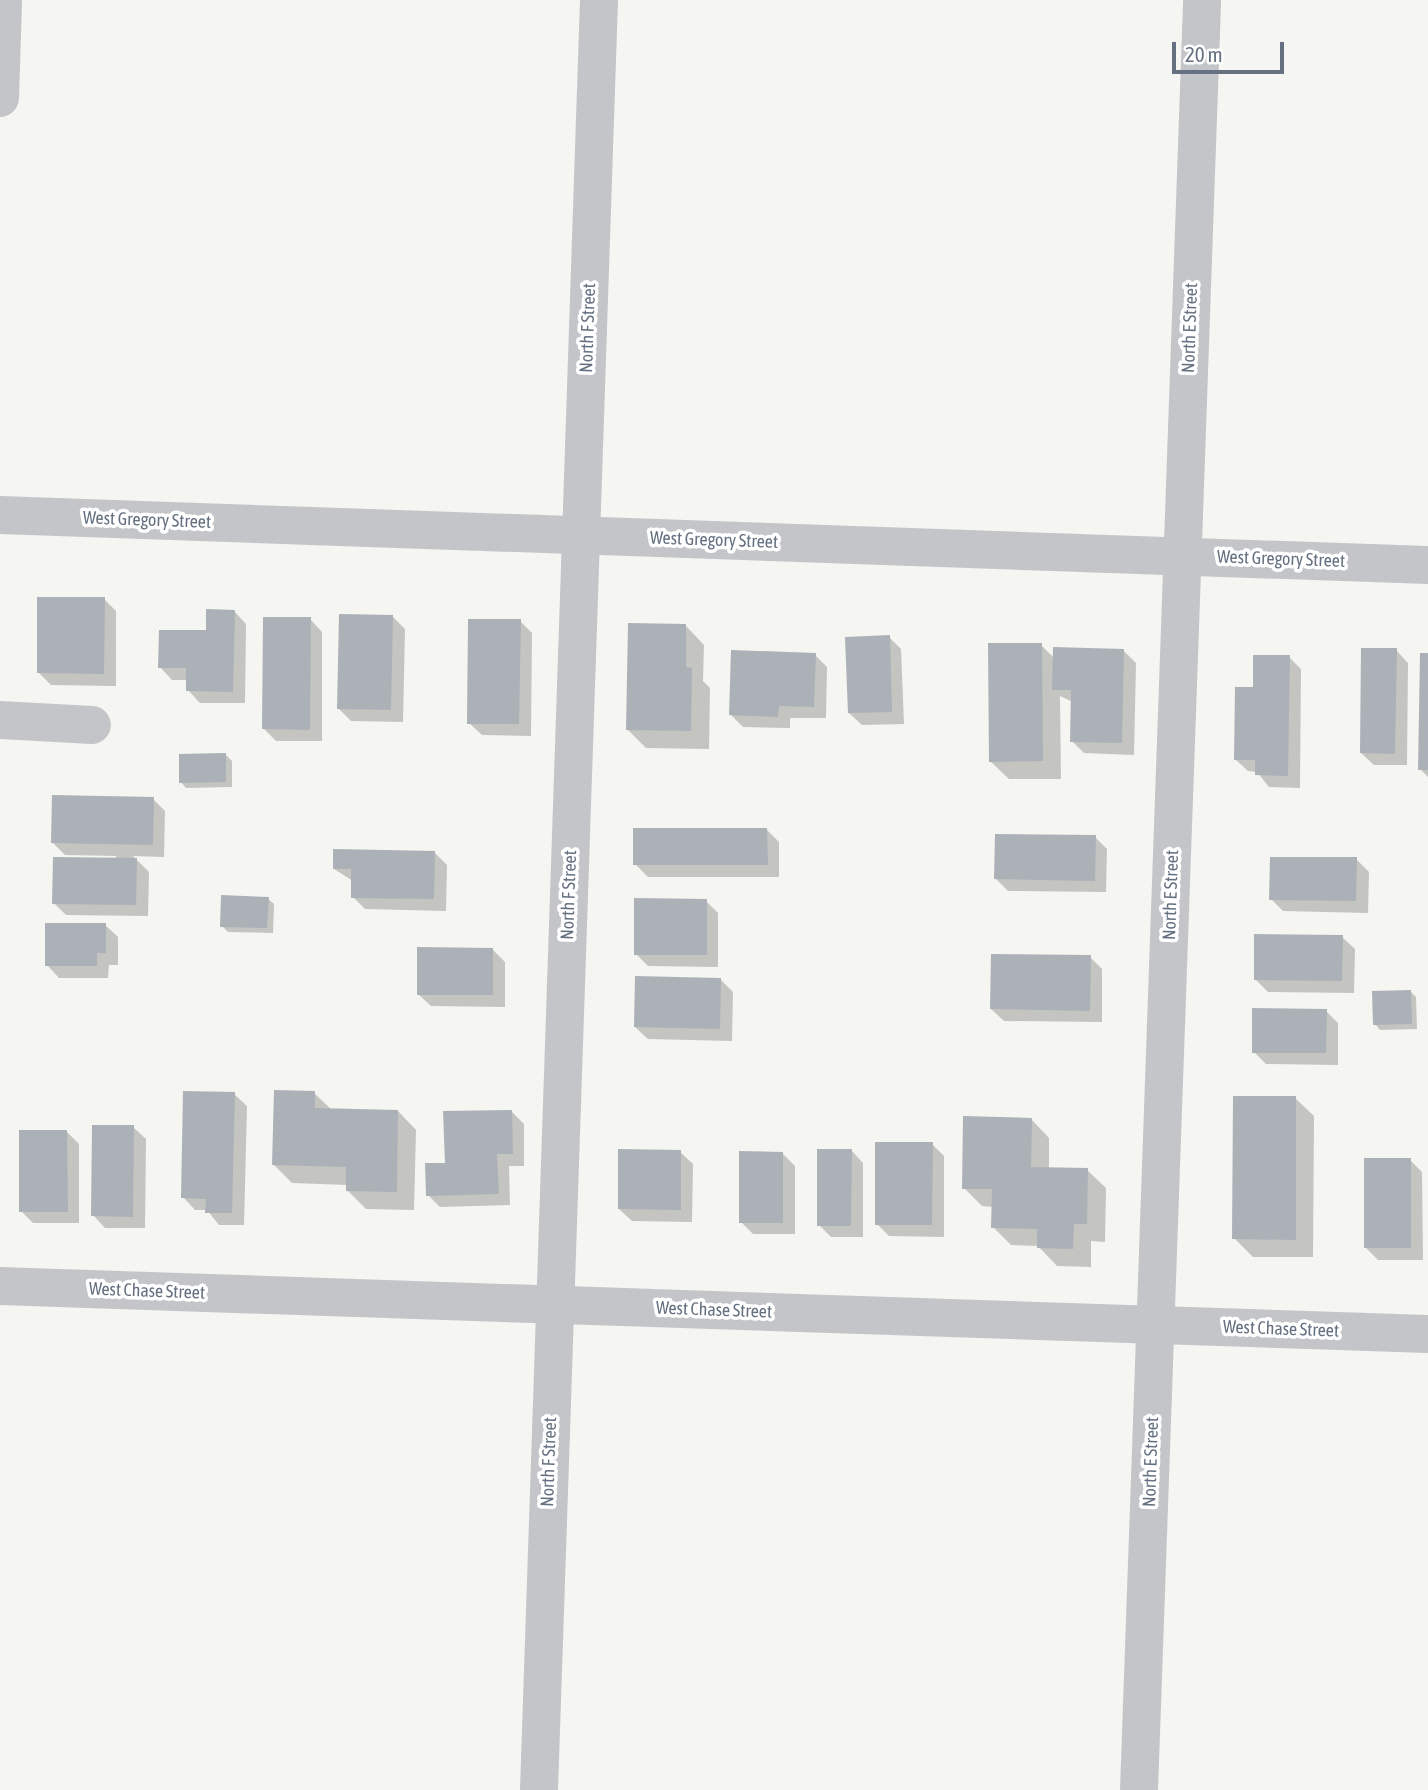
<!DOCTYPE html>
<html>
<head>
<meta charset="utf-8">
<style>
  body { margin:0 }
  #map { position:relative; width:1428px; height:1790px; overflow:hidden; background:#f5f5f1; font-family:"Asap Condensed",sans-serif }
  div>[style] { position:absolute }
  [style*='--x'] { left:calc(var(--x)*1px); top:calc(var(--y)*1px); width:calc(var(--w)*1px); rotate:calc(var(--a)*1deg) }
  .shadow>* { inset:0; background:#0003 }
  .building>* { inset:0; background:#abb1b7 }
  .minor>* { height:38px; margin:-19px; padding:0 19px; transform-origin:19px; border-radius:19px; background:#c3c5c9 }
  span { translate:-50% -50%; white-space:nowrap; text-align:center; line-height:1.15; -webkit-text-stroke:7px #fff; paint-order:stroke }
  .street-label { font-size:18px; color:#657181 }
  .scale { position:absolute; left:1172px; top:42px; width:112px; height:32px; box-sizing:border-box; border:4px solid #657181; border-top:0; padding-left:9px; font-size:21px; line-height:24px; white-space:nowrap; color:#657181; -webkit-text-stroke:5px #fff; paint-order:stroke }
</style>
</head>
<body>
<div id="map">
  <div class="shadow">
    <div style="clip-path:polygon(104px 599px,116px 611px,116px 686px,51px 685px,39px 673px)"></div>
    <div style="clip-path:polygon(234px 611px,246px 624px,245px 703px,200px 703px,188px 690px,188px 680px,172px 680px,160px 667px)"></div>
    <div style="clip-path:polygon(393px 617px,405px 629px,403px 722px,351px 721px,339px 709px)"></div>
    <div style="clip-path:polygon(310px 619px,322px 632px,322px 741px,276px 741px,264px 729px)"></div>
    <div style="clip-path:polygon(520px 621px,532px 633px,531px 736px,482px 735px,469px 723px)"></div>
    <div style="clip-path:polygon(686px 626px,704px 645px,703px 681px,710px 688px,709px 749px,646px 748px,627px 729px)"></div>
    <div style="clip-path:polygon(889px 637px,901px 649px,904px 724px,862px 725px,849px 713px)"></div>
    <div style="clip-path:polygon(1041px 645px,1054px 658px,1124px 651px,1136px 663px,1134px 755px,1084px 753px,1072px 741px,1073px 702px,1060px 696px,1061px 779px,1009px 779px,990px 761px)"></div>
    <div style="clip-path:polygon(1396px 650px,1408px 663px,1407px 765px,1374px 765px,1361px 753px)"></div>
    <div style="clip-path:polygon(815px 655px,827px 667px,826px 718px,790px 718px,790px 728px,743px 727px,730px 714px)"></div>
    <div style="clip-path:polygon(1428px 655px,1428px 777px,1420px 769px)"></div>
    <div style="clip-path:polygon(1289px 657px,1301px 669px,1300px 788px,1269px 787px,1257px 772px,1248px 771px,1235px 759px)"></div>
    <div style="clip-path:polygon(226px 755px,232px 761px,232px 787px,186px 788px,181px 782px)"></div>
    <div style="clip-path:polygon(153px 799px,165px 811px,164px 857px,133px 856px,149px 872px,148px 916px,66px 915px,54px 903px,117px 856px,65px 855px,53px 843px)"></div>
    <div style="clip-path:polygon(767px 830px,779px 842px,779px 877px,648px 877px,635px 864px)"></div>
    <div style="clip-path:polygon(1095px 837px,1107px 849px,1106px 892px,1008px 891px,996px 879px)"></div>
    <div style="clip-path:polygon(434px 852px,447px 865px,446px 911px,365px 909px,353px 897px,353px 881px,334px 869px)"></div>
    <div style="clip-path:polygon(1356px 859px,1369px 872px,1368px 913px,1283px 911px,1271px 899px)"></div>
    <div style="clip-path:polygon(268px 899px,274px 904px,273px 933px,228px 932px,222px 926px)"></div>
    <div style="clip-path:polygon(706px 901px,718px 913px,718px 967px,648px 966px,636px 954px)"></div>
    <div style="clip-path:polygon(105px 925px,118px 937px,118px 965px,109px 965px,108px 978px,59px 978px,47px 965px)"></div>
    <div style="clip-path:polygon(1342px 937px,1355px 949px,1354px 993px,1268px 992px,1255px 979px)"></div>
    <div style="clip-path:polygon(493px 950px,505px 962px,505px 1007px,431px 1006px,418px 994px)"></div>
    <div style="clip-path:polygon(1090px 957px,1102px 969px,1102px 1022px,1004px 1021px,991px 1009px)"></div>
    <div style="clip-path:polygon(721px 980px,733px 992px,732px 1041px,648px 1039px,635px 1027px)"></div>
    <div style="clip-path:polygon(1410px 991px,1416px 997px,1417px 1029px,1380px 1030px,1375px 1024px)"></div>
    <div style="clip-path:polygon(1326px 1011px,1338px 1023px,1338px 1065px,1266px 1064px,1254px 1052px)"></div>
    <div style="clip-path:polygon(314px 1093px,332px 1110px,398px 1111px,416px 1130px,414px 1210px,366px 1209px,348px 1191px,348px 1185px,292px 1183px,273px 1164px)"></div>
    <div style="clip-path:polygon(234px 1094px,247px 1106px,244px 1225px,219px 1225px,207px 1210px,195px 1210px,183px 1197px)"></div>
    <div style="clip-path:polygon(1295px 1098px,1314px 1116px,1313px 1257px,1253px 1257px,1234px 1238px)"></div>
    <div style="clip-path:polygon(511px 1111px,524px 1124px,524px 1166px,509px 1166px,510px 1205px,440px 1207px,428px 1195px,446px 1165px)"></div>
    <div style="clip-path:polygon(1031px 1119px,1049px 1138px,1049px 1169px,1087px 1170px,1106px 1188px,1105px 1242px,1091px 1241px,1091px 1267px,1057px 1266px,1038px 1246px,1011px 1245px,993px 1227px,993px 1207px,982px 1206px,964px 1188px)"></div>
    <div style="clip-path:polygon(133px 1127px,146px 1139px,145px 1228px,105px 1228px,93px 1215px)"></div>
    <div style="clip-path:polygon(67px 1132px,79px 1144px,79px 1223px,33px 1223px,21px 1211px)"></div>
    <div style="clip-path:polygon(932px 1144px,944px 1156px,944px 1237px,889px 1236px,877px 1224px)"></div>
    <div style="clip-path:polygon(851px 1150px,863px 1163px,863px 1237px,831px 1237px,819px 1225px)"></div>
    <div style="clip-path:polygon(680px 1152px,693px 1164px,692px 1222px,632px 1221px,619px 1209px)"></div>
    <div style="clip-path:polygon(782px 1153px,795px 1166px,795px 1234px,753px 1234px,741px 1222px)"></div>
    <div style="clip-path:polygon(1410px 1160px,1422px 1172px,1423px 1260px,1378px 1260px,1365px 1247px)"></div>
  </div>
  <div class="building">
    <div style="clip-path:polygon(37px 597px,105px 597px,104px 674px,37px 673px)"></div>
    <div style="clip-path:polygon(206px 609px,235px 610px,233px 692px,186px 691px,186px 668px,158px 668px,159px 630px,206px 630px)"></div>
    <div style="clip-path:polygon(339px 614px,393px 615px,391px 710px,337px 709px)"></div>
    <div style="clip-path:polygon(263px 617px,311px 617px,310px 730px,262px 729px)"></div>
    <div style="clip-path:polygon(468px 619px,521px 619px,519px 724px,467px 724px)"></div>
    <div style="clip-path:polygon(628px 623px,686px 624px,686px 667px,692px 668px,691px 731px,626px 730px)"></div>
    <div style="clip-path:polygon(890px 635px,892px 712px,848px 713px,845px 637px)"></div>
    <div style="clip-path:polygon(988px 643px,1042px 643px,1043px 761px,989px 762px)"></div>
    <div style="clip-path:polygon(1053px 647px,1124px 649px,1122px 743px,1070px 742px,1071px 690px,1052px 690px)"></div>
    <div style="clip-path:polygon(1361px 648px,1397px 648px,1395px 754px,1360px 753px)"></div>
    <div style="clip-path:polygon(731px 650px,816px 653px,814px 707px,779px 706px,778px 717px,729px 715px)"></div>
    <div style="clip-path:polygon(1420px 653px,1428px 653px,1428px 770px,1418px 770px)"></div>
    <div style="clip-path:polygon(1253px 655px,1290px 655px,1288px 776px,1255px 775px,1255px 760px,1234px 760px,1235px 687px,1253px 687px)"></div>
    <div style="clip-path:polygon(226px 753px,226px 782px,179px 783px,179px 754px)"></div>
    <div style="clip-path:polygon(52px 795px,154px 797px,153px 845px,51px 843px)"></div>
    <div style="clip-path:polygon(633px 828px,767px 828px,768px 865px,633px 865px)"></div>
    <div style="clip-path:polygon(995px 834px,1096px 835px,1095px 881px,994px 879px)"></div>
    <div style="clip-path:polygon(333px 849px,435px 851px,434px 899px,351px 898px,351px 869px,333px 869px)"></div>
    <div style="clip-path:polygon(53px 857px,137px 858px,136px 905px,52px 904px)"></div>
    <div style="clip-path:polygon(1270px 857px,1357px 857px,1356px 901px,1269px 900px)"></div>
    <div style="clip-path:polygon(221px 895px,269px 897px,267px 928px,220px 927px)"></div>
    <div style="clip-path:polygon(634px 898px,707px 899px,707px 955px,634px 955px)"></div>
    <div style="clip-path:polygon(45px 923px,106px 923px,106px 953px,97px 953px,97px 966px,45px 966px)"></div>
    <div style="clip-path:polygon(1254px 934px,1343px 935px,1342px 981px,1254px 980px)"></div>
    <div style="clip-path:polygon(417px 947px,493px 948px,493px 995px,417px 995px)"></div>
    <div style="clip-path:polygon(991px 954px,1091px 955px,1090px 1011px,990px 1009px)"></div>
    <div style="clip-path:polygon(635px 976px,721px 978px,720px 1029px,634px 1027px)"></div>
    <div style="clip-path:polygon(1411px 990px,1412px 1024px,1373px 1025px,1372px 991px)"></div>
    <div style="clip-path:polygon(1252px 1008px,1327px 1009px,1326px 1053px,1252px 1053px)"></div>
    <div style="clip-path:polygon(274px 1090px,315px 1091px,315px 1108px,398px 1110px,397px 1192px,346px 1191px,346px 1167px,272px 1165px)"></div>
    <div style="clip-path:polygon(183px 1091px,235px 1092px,232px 1213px,205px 1213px,206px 1199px,181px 1198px)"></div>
    <div style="clip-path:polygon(1233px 1096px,1296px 1096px,1296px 1240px,1232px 1239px)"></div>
    <div style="clip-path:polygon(512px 1110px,513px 1154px,497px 1154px,499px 1194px,426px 1196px,425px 1163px,445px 1163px,443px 1111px)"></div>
    <div style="clip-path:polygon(963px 1116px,1032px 1118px,1031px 1167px,1088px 1168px,1087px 1224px,1074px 1224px,1073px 1249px,1037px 1248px,1037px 1229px,991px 1228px,992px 1189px,962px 1189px)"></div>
    <div style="clip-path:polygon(92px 1125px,134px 1125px,133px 1217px,91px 1216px)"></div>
    <div style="clip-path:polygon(19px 1130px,67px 1130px,68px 1212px,19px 1212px)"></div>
    <div style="clip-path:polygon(875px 1142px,933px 1142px,932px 1225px,875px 1225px)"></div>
    <div style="clip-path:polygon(618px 1149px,681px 1150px,681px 1210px,618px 1209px)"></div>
    <div style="clip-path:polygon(817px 1149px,852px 1149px,851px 1226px,817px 1226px)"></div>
    <div style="clip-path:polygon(739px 1151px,783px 1152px,783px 1223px,739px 1223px)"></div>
    <div style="clip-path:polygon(1364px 1158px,1411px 1158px,1411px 1248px,1364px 1248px)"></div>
  </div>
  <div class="minor">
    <div style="--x:0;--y:98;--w:98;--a:-88.2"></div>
    <div style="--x:0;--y:515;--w:1429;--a:2.01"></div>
    <div style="--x:0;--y:720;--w:92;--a:3.1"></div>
    <div style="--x:0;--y:1286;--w:1429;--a:1.93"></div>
    <div style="--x:539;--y:1790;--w:1791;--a:-88.08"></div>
    <div style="--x:1139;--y:1790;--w:1791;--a:-87.98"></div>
  </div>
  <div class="street-label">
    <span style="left:588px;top:328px;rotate:-88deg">North F Street</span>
    <span style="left:1190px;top:328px;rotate:-88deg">North E Street</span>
    <span style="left:147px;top:520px;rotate:2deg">West Gregory Street</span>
    <span style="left:714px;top:540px;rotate:2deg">West Gregory Street</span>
    <span style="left:1281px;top:559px;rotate:2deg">West Gregory Street</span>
    <span style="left:569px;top:895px;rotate:-88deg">North F Street</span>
    <span style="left:1171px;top:895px;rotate:-88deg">North E Street</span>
    <span style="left:147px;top:1291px;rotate:2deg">West Chase Street</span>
    <span style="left:714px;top:1310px;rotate:2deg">West Chase Street</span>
    <span style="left:1281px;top:1329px;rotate:2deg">West Chase Street</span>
    <span style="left:549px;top:1462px;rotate:-88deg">North F Street</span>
    <span style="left:1151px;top:1462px;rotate:-88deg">North E Street</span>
  </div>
  <div class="scale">20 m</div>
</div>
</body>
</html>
